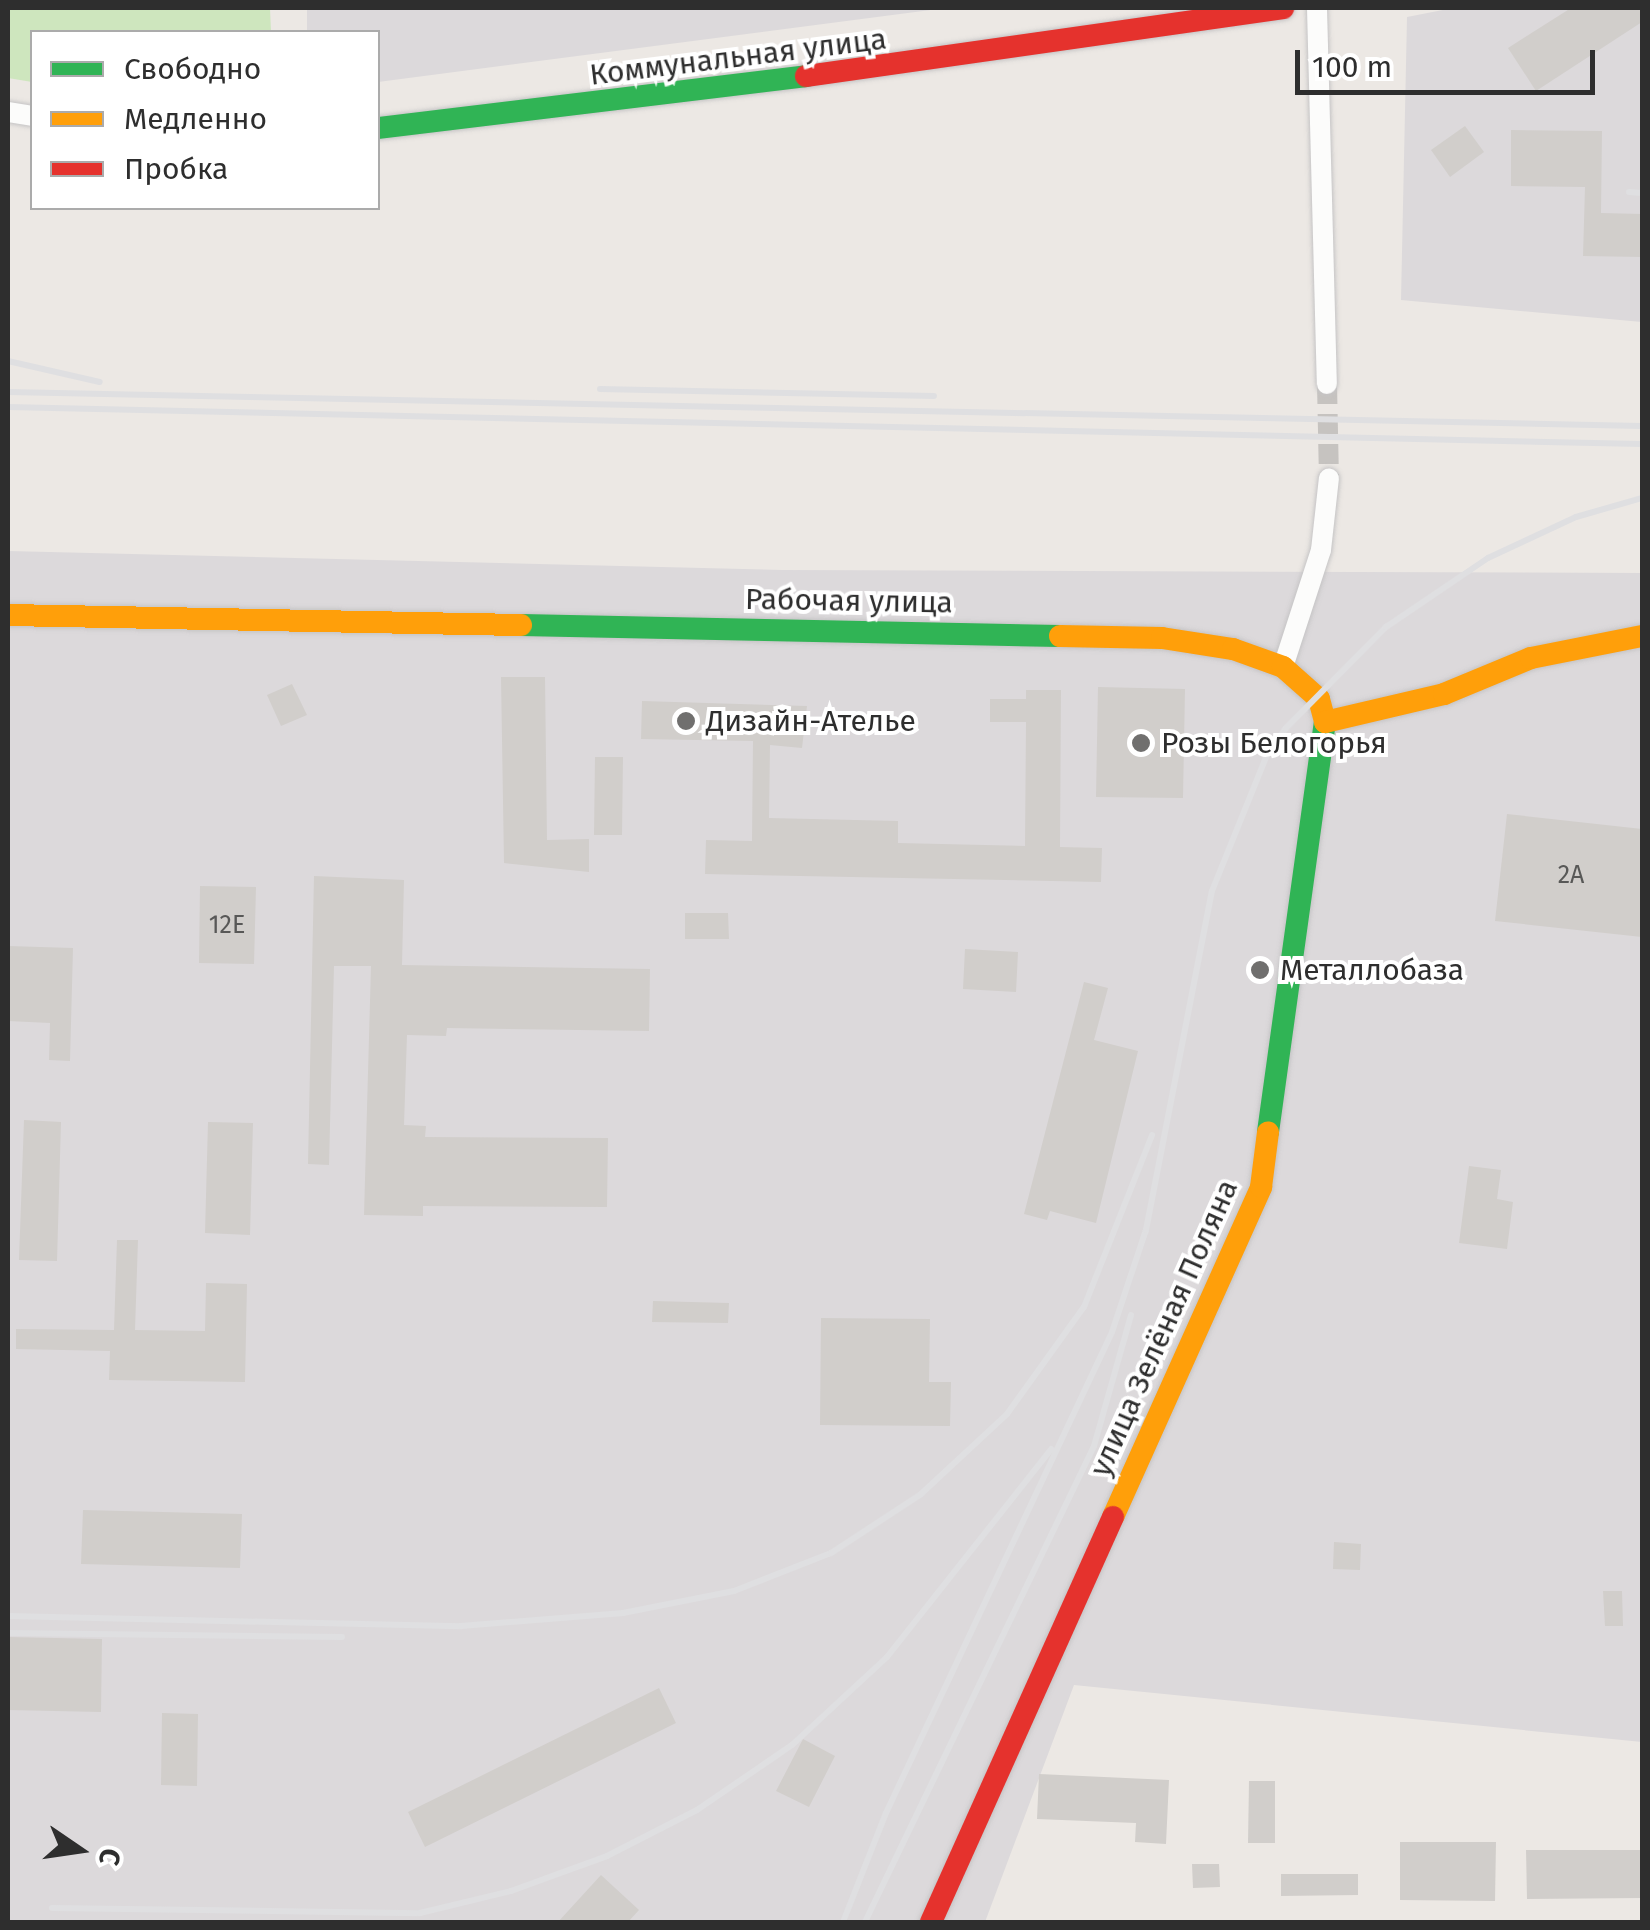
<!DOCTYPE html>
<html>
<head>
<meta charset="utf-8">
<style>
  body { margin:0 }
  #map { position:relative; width:1650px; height:1930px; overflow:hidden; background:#ece8e4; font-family:"Fira Sans",sans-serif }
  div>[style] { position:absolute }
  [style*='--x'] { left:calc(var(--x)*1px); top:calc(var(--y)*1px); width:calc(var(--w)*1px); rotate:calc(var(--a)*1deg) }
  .industrial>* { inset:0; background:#dcd9db }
  .green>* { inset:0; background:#cee6be }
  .building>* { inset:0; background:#d1cecb }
  .street-tunnel>* { height:20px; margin-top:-10px; transform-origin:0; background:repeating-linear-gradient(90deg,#c6c3c0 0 20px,transparent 0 30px) }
  .roads { filter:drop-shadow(0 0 2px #c5c4c5) drop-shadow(0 0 2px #c5c4c5) }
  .street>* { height:20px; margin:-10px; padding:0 10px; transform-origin:10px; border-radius:10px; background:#fcfcfb }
  .fast>* { height:22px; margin:-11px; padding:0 11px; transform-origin:11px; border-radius:11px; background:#30b455 }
  .slow>* { height:22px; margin:-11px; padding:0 11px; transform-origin:11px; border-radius:11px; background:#ff9f0a }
  .jam>* { height:22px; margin:-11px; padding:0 11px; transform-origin:11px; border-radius:11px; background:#e5322d }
  .rail>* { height:6px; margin:-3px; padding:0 3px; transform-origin:3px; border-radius:3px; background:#dfdfe1 }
  .dots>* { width:28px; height:28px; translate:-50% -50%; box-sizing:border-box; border:5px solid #fff; border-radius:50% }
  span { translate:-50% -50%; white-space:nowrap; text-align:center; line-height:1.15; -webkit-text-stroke:8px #fff; paint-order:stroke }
  .number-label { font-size:25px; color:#585857 }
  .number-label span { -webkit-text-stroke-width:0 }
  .street-label { font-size:30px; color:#2e2e2e }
  .poi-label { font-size:30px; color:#2e2e2e }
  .left { translate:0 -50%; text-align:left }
  .frame { position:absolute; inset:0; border:10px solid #2e2e2e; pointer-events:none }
  .legend { position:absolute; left:30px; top:30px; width:350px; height:180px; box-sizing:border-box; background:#fff; border:2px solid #ababab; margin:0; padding:12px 18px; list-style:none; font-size:30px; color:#2e2e2e }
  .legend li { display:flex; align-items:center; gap:20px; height:50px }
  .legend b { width:50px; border:2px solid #ababab }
  .north { position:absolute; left:30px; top:1800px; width:100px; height:100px; -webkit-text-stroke:8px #fff; paint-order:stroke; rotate:103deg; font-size:28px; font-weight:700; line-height:40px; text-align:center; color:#2e2e2e }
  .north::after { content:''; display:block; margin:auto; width:35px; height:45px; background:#2e2e2e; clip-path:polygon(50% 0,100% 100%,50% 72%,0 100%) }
  .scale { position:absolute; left:1295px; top:50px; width:300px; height:45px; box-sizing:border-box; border:5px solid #2e2e2e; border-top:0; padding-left:12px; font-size:30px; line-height:35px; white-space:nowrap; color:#2e2e2e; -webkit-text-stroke:8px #fff; paint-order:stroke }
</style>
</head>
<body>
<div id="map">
  <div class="industrial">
    <div style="clip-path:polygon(307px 8px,946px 8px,378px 82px,378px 32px,307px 32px)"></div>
    <div style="clip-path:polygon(1453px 8px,1642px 8px,1642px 322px,1401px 300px,1407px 17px)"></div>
    <div style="clip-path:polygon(8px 551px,782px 570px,1642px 573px,1642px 1742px,1074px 1685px,985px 1922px,8px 1922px)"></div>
  </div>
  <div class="green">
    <div style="clip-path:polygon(8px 8px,270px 8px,271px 32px,32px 32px,32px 82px,8px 78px)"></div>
  </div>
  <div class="building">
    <div style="clip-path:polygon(1571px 8px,1642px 8px,1642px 22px,1536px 91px,1508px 48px)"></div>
    <div style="clip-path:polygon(1465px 126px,1484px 152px,1450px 177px,1431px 150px)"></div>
    <div style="clip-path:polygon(1511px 130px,1602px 131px,1601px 213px,1642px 214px,1642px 257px,1583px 256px,1585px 187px,1511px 186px)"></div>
    <div style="clip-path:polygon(501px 677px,545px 677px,547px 840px,589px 839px,589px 872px,504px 863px)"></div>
    <div style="clip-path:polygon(292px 684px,307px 715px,281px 726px,267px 695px)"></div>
    <div style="clip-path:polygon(1098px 687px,1185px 689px,1183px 798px,1096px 797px)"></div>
    <div style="clip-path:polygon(1026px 690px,1061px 690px,1060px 847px,1102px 848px,1101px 882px,705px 874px,706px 840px,752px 841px,753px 741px,641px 739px,642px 701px,807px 706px,802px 748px,770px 745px,769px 818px,898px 821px,898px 843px,1025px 846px,1026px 722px,990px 722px,990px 699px,1026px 699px)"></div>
    <div style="clip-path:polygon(595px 757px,623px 757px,622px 835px,594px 835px)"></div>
    <div style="clip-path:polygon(1507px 814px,1642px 829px,1642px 937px,1495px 921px)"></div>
    <div style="clip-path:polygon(314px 876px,404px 880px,402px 965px,650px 969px,649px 1031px,447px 1028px,446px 1036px,407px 1035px,404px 1125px,426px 1126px,425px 1137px,608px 1138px,607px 1207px,423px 1206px,423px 1216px,364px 1215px,371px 966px,334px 966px,329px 1165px,308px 1164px)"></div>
    <div style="clip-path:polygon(200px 886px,256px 887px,254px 964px,199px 963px)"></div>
    <div style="clip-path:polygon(685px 913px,728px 913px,729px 939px,685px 939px)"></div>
    <div style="clip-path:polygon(8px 946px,73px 948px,70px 1061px,49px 1060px,50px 1023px,8px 1021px)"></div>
    <div style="clip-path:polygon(965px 949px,1018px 952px,1016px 992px,963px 989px)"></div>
    <div style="clip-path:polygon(1084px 982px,1108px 988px,1094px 1040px,1138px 1051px,1096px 1223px,1050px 1211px,1047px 1220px,1024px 1214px)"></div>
    <div style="clip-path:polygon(24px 1120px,61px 1122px,57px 1261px,19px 1260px)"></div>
    <div style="clip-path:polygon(208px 1122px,253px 1123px,250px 1235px,205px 1233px)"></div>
    <div style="clip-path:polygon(1469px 1166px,1501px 1170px,1497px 1199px,1513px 1202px,1507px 1249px,1459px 1243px)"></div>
    <div style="clip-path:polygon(117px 1240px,138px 1240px,135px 1330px,205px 1331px,206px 1283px,247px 1284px,245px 1382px,109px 1380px,110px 1351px,16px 1349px,16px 1329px,114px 1330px)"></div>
    <div style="clip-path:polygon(653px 1301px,729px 1303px,728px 1323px,652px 1322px)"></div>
    <div style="clip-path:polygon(821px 1318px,930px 1319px,929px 1382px,951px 1382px,950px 1426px,820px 1425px)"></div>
    <div style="clip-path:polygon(83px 1510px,242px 1514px,240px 1568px,81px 1564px)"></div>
    <div style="clip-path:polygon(1334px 1542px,1361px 1544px,1360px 1570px,1333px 1569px)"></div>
    <div style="clip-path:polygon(1603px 1591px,1622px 1591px,1623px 1626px,1605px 1626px)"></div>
    <div style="clip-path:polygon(8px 1637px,102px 1639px,101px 1712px,8px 1710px)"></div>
    <div style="clip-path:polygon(659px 1688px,676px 1723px,425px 1847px,408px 1812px)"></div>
    <div style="clip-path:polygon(162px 1713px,198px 1714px,197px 1786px,161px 1785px)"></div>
    <div style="clip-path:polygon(803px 1739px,835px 1756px,809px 1807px,776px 1791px)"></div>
    <div style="clip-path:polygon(1039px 1774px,1169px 1780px,1166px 1844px,1135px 1842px,1136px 1823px,1037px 1819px)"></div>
    <div style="clip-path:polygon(1249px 1781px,1275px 1781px,1275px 1843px,1248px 1843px)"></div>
    <div style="clip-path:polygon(1400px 1842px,1496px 1842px,1495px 1901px,1400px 1900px)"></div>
    <div style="clip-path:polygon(1526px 1850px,1642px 1850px,1642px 1898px,1527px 1899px)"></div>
    <div style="clip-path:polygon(1192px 1864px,1219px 1864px,1220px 1887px,1193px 1888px)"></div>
    <div style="clip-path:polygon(1281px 1874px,1358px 1874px,1358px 1895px,1281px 1896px)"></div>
    <div style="clip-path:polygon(601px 1875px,639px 1910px,628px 1922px,558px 1922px)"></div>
  </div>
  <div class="street-tunnel">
    <div style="--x:1327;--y:384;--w:94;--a:88.8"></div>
  </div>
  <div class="roads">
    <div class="street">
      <div style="--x:1317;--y:8;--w:376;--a:88.5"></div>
      <div style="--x:8;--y:112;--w:24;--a:9"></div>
      <div style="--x:1283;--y:667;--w:123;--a:-72"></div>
      <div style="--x:1321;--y:550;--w:72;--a:-83.7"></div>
    </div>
    <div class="fast">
      <div style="--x:378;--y:128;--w:431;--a:-6.9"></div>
      <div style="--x:521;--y:625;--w:539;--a:1.17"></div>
      <div style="--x:1268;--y:1132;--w:414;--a:-82.1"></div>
    </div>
    <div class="slow">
      <div style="--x:8;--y:615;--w:513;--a:1.12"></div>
      <div style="--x:1060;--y:636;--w:102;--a:1.1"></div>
      <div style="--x:1162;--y:638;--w:72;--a:8.8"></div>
      <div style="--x:1233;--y:649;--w:53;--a:19.8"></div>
      <div style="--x:1283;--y:667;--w:48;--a:41.6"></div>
      <div style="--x:1319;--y:699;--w:24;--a:75"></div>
      <div style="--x:1325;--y:722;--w:122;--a:-13.2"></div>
      <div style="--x:1444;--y:694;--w:94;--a:-22.5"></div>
      <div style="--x:1531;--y:658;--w:113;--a:-11.2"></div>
      <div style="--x:1113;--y:1517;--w:362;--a:-65.8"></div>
      <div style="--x:1261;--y:1187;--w:55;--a:-82.7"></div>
    </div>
    <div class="jam">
      <div style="--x:806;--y:76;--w:482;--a:-8.1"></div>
      <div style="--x:931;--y:1922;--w:444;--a:-65.8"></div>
    </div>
  </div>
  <div class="rail">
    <div style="--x:1629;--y:192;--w:13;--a:4"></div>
    <div style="--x:8;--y:361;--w:94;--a:12.9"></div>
    <div style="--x:600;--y:389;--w:334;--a:1.2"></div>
    <div style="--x:8;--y:392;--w:1634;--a:1.19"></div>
    <div style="--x:8;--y:407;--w:1634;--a:1.3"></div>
    <div style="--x:8;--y:1616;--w:453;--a:1.3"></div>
    <div style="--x:461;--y:1626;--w:163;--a:-4.6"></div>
    <div style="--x:623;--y:1613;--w:113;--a:-11.2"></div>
    <div style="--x:734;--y:1591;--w:104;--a:-21.4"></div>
    <div style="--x:831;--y:1553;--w:108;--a:-33.2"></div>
    <div style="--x:921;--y:1494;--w:117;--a:-42.9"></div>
    <div style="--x:1007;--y:1414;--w:132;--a:-54.3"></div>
    <div style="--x:1084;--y:1307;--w:185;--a:-68.4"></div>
    <div style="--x:8;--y:1633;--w:334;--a:0.7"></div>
    <div style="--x:52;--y:1908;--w:368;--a:0.8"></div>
    <div style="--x:420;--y:1913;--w:94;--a:-13.6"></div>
    <div style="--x:511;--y:1891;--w:102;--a:-20"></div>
    <div style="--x:607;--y:1856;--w:101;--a:-27.1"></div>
    <div style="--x:697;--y:1810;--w:115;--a:-34.4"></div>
    <div style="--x:792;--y:1745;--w:129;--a:-42.8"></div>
    <div style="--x:887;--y:1657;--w:265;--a:-51.7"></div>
    <div style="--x:843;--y:1922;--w:117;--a:-68.5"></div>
    <div style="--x:886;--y:1813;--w:531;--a:-64.83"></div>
    <div style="--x:1112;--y:1332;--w:108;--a:-71.6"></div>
    <div style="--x:1146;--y:1230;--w:345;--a:-79"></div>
    <div style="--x:1212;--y:891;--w:147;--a:-68"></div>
    <div style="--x:1267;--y:755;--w:32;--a:-55"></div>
    <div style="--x:1285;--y:729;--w:144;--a:-45.3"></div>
    <div style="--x:1386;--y:627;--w:123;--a:-34.1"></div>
    <div style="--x:1488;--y:558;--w:97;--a:-25"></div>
    <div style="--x:1576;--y:517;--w:69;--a:-16.1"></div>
    <div style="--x:865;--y:1922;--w:528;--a:-64.31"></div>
    <div style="--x:1094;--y:1446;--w:136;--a:-74.2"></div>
  </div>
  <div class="dots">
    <div style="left:686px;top:721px;background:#706f6e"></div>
    <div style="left:1141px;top:743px;background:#706f6e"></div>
    <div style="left:1260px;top:970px;background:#706f6e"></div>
  </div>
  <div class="number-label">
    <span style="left:1571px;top:875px">2А</span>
    <span style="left:227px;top:925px">12Е</span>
  </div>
  <div class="street-label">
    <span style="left:738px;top:57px;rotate:-7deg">Коммунальная улица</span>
    <span style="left:849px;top:601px;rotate:1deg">Рабочая улица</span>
    <span style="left:1164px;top:1328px;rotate:-66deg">улица Зелёная Поляна</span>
  </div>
  <div class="poi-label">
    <span class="left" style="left:706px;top:721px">Дизайн-Ателье</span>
    <span class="left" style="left:1161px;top:743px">Розы Белогорья</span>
    <span class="left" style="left:1280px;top:970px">Металлобаза</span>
  </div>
  <div class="frame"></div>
  <ul class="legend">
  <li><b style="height:12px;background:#30b455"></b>Свободно</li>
  <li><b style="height:12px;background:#ff9f0a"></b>Медленно</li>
  <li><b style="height:12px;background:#e5322d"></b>Пробка</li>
  </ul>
  <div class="north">С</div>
  <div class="scale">100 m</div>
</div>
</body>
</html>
